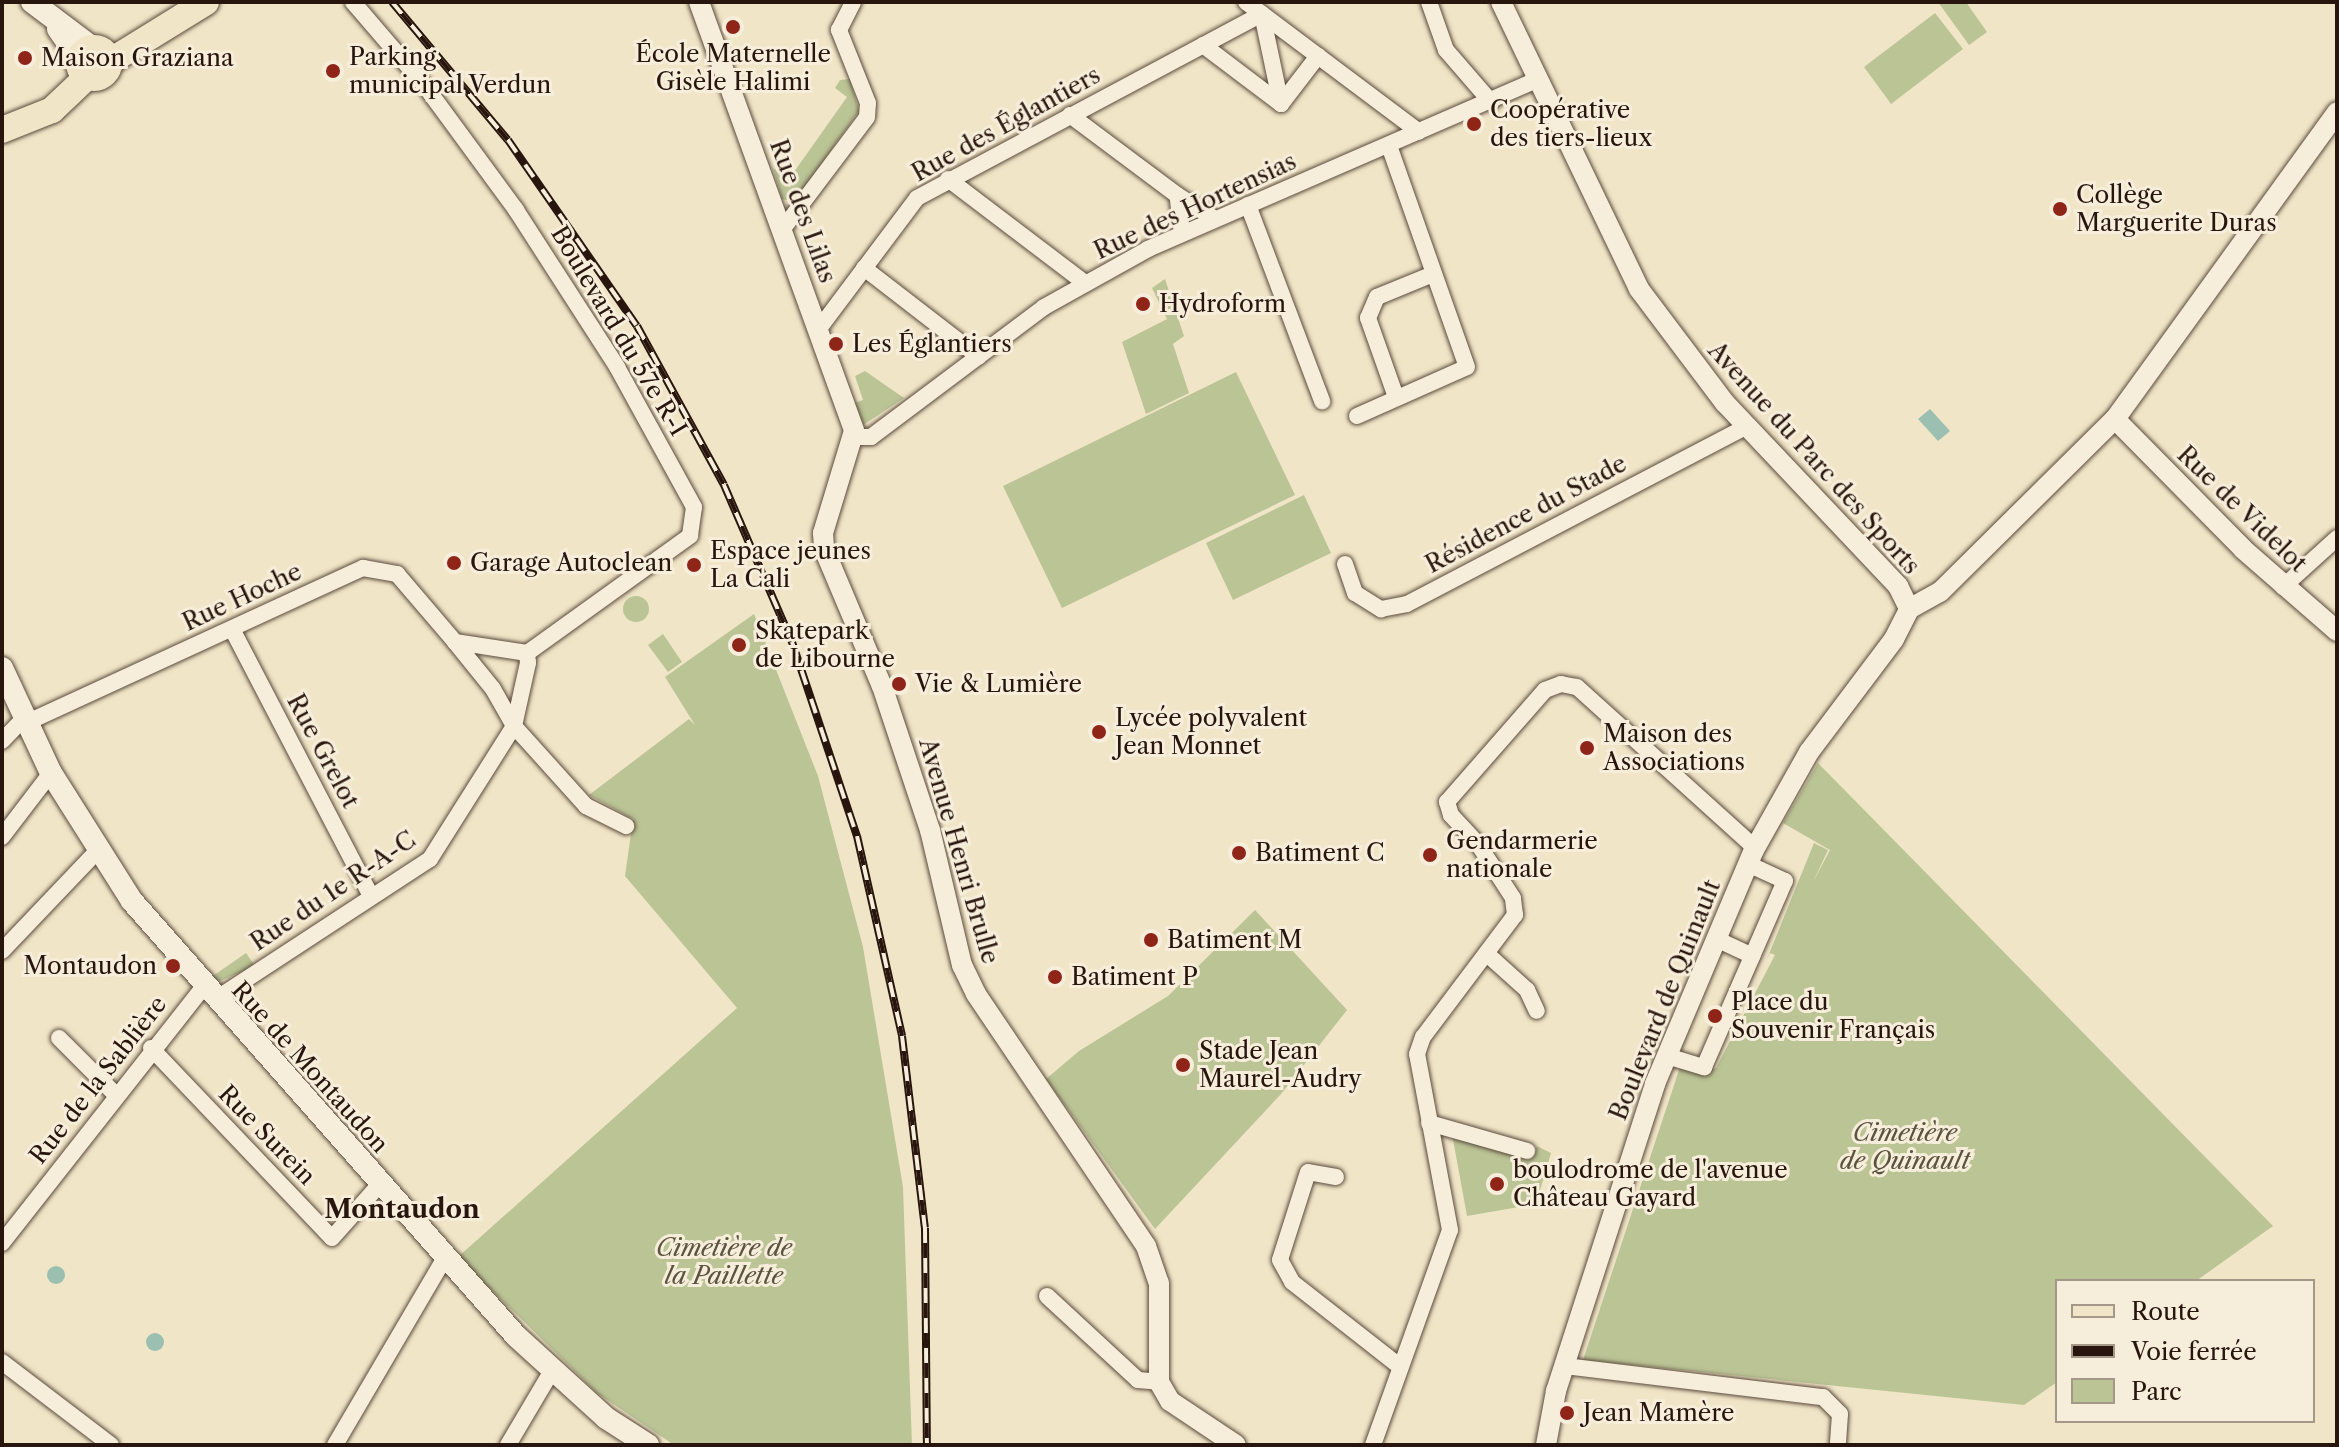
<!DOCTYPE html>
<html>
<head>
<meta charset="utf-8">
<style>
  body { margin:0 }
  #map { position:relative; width:2339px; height:1447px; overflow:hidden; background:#f1e5c7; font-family:"Libre Caslon Text",serif }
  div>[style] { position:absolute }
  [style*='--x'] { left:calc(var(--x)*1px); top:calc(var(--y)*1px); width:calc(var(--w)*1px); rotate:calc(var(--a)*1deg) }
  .green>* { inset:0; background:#bbc495 }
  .round { border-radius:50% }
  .water>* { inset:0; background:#9bbfb1 }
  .roads { filter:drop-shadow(0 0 2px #5a4a3c) drop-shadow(0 0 2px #5a4a3c) }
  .minor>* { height:16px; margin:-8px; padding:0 8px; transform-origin:8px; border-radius:8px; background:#f6eedb }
  .tertiary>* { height:20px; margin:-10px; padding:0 10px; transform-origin:10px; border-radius:10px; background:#f6eedb }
  .secondary>* { height:22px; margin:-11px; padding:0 11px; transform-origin:11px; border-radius:11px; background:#f6eedb }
  .primary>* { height:26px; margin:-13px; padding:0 13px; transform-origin:13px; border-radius:13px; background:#f1e5c7 }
  .primary>.ring { margin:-13px; padding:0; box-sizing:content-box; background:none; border:26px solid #f1e5c7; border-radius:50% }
  .rail>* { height:8px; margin-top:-4px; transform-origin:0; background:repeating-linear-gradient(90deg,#f6eedb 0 15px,#28160e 0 30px); box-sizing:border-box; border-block:2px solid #28160e }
  .dots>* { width:22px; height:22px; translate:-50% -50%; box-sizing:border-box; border:4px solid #f6eedb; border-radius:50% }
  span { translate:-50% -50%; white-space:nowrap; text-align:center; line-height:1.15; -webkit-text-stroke:6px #f6eedb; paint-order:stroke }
  .poi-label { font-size:24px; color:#28160e }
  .left { translate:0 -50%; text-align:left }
  .right { translate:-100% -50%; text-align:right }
  .street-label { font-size:24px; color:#28160e }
  .park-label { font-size:24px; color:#5b533d; font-style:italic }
  .neighbourhood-label { font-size:26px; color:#28160e; font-weight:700 }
  .frame { position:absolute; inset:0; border:4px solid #28160e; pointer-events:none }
  .legend { position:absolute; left:2055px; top:1279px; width:260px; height:144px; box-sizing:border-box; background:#f6eedb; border:2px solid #a49889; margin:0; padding:10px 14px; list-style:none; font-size:24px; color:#28160e }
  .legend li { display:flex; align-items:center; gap:16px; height:40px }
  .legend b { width:40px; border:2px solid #a49889 }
</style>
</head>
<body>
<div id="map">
  <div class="green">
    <div style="clip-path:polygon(1938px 2px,1966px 2px,1987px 32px,1969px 45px)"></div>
    <div style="clip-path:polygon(1935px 13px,1963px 49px,1891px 104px,1864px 67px)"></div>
    <div style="clip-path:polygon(850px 79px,859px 111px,794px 202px,782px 199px,773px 168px,789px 179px,847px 97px,835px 88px,840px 80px)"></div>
    <div style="clip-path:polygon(1165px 279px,1184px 336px,1173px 344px,1189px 393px,1146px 414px,1122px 342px,1167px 319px,1152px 288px)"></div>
    <div style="clip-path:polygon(865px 371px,904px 398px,863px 425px,855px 403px,863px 400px,855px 376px)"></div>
    <div style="clip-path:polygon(1236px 372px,1295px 495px,1062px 608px,1003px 486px)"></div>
    <div style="clip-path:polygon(1304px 495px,1331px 553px,1233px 600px,1206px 543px)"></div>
    <div class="round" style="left:623px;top:596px;width:26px;height:26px"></div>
    <div style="clip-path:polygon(754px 614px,818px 776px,863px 947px,903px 1187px,912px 1445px,674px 1445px,597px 1393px,458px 1257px,737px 1008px,625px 876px,633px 819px,589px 795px,689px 719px,695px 725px,665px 677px)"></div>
    <div style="clip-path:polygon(663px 634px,682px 662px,668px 672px,648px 645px)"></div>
    <div style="clip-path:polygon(1818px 763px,2273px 1226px,2196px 1281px,2057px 1281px,2057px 1382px,2024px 1405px,1583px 1360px,1680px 1067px,1700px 1074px,1716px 1068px,1775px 955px,1770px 953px,1767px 959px,1814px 843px,1828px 850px,1813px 882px,1830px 850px,1783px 823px)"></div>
    <div style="clip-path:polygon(1255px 910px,1347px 1010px,1281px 1094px,1155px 1229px,1046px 1079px,1079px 1051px,1168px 996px)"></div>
    <div style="clip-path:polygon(246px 953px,255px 966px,220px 981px,210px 978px)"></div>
    <div style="clip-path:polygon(1452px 1134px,1533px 1157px,1537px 1146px,1551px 1153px,1536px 1204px,1467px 1216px)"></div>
  </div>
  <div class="water">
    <div style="clip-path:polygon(1930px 409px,1950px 431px,1938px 441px,1918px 419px)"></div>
    <div class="round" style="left:47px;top:1266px;width:18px;height:18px"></div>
    <div class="round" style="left:146px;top:1333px;width:18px;height:18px"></div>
  </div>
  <div class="roads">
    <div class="minor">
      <div style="--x:353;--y:2;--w:111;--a:49.4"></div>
      <div style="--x:425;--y:86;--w:154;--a:53.7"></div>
      <div style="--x:516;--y:210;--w:187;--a:57.2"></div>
      <div style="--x:617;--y:367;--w:160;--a:61.2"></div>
      <div style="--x:694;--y:507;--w:29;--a:98"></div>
      <div style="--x:690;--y:536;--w:201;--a:144.3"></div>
      <div style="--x:1246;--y:2;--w:216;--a:36.9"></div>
      <div style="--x:1429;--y:2;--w:51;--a:70.5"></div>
      <div style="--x:1446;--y:50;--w:69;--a:49.1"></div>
      <div style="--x:1203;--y:45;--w:98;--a:37.1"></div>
      <div style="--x:1281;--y:104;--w:61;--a:-52.4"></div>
      <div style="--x:1070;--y:115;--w:134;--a:36.8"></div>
      <div style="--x:948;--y:179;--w:172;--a:37.2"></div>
      <div style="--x:1248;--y:205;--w:210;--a:69.3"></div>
      <div style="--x:782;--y:230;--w:141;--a:-53"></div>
      <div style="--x:867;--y:117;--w:14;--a:-86"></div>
      <div style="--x:868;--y:103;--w:79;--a:-111.7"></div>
      <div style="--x:839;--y:30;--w:31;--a:-63"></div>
      <div style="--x:1182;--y:233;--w:38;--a:-97"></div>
      <div style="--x:1177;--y:195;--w:45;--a:32.3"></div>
      <div style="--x:864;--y:268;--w:145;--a:37.7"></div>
      <div style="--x:818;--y:330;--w:165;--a:-53.1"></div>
      <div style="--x:917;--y:198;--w:391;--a:-28.1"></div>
      <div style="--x:1262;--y:14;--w:92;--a:78.1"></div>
      <div style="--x:1396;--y:397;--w:84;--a:-109.5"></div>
      <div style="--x:1368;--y:318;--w:23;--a:-67"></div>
      <div style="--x:1377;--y:297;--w:61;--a:-22.3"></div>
      <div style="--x:1357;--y:416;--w:120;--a:-24"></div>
      <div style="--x:1467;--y:367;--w:235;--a:-109.4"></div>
      <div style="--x:854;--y:437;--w:17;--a:0"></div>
      <div style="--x:871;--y:437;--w:216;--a:-36.9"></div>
      <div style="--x:1044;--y:307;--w:119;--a:-29.1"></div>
      <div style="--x:1148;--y:249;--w:426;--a:-23.5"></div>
      <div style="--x:1345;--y:564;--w:31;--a:71"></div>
      <div style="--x:1355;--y:593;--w:31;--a:32"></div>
      <div style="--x:1381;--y:609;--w:26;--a:-11"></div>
      <div style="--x:1407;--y:604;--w:382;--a:-27.6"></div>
      <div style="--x:2283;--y:587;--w:73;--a:-42.2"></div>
      <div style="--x:232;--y:629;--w:301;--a:62.5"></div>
      <div style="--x:28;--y:722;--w:369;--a:-24.7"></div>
      <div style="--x:363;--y:568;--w:35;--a:10"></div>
      <div style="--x:397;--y:574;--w:89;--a:49.5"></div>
      <div style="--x:2;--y:741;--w:33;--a:-46"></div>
      <div style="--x:2;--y:837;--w:81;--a:-52.6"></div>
      <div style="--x:1716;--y:939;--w:40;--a:25"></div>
      <div style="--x:2;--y:951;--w:141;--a:-46.4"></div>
      <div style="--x:1487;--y:954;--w:54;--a:42"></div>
      <div style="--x:1527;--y:990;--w:23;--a:65"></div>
      <div style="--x:216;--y:999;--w:256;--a:-33.2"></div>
      <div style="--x:430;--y:859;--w:157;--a:-57.7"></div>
      <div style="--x:514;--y:726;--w:65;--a:-77.5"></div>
      <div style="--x:528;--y:663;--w:10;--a:-96"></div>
      <div style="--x:527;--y:653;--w:73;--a:-171.3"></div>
      <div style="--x:455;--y:642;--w:60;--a:51"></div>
      <div style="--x:493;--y:689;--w:43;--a:60.4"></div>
      <div style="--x:514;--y:726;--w:108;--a:48"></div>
      <div style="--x:586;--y:806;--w:45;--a:26.6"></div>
      <div style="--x:59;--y:1038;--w:79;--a:45"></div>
      <div style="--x:151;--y:1048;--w:262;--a:46.4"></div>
      <div style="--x:332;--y:1238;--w:72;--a:-48.4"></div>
      <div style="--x:1667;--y:1056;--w:39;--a:17"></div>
      <div style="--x:1704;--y:1067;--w:203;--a:-66.5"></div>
      <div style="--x:1785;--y:881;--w:41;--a:-155.3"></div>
      <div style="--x:1429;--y:1123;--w:102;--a:15.9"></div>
      <div style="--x:1336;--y:1177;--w:28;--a:-170"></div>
      <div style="--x:1308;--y:1172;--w:92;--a:107.7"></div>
      <div style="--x:1280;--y:1260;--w:25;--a:61"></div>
      <div style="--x:1292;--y:1282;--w:136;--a:38.1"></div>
      <div style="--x:2;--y:1243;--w:327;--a:-51.8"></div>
      <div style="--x:1047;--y:1296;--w:124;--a:42.7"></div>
      <div style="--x:1138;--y:1380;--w:21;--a:5"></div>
      <div style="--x:2;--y:1362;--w:137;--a:37.3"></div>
      <div style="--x:1565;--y:1366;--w:260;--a:6.9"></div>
      <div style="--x:1823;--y:1397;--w:24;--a:45"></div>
      <div style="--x:1840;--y:1414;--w:31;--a:94"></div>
      <div style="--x:335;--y:1445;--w:219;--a:-59.6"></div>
      <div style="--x:508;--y:1445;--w:88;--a:-59.4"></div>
      <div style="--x:1373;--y:1445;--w:228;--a:-70.3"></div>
      <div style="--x:1450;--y:1230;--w:179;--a:-100.6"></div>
      <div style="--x:1417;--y:1054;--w:18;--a:-71"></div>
      <div style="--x:1423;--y:1037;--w:153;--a:-53"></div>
      <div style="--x:1515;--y:915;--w:17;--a:-97"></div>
      <div style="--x:1513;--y:898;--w:64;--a:-122.9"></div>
      <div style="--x:1478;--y:844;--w:40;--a:-133"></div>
      <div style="--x:1451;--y:815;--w:14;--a:-107"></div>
      <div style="--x:1447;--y:802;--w:149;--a:-48.8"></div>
      <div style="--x:1545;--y:690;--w:17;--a:-21"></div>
      <div style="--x:1561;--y:684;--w:16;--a:11"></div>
      <div style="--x:1577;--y:687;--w:240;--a:42.1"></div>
    </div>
    <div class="tertiary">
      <div style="--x:699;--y:2;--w:456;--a:70.1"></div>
      <div style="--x:854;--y:431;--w:107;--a:106.9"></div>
      <div style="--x:823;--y:533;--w:16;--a:86"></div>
      <div style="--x:824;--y:549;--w:149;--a:67.1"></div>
      <div style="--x:882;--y:686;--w:152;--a:71.6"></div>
      <div style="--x:930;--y:830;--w:139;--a:76.7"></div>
      <div style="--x:962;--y:965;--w:32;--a:64"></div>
      <div style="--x:976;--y:994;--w:304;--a:56"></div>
      <div style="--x:1146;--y:1246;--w:39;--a:71"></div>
      <div style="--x:1159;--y:1283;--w:99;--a:90"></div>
      <div style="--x:1159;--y:1382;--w:22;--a:60"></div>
      <div style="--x:1170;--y:1401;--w:79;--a:33.7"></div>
      <div style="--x:1501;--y:2;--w:318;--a:64.3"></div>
      <div style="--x:1639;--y:289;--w:143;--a:53"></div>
      <div style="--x:1725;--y:403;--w:252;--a:46.6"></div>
      <div style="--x:1898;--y:586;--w:25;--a:64"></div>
      <div style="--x:2115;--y:419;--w:182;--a:45.4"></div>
      <div style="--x:2243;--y:549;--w:125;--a:41.1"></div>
      <div style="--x:1909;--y:609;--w:35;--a:-29"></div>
      <div style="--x:1940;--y:592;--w:246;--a:-44.7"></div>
      <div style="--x:2115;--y:419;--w:379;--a:-54.1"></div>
      <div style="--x:1546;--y:1445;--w:55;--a:-79.5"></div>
      <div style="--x:1556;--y:1391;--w:323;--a:-72.1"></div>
      <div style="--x:1655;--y:1084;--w:254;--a:-67.1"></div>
      <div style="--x:1754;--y:850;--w:112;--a:-60.7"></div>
      <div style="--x:1809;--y:752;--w:141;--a:-53"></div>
      <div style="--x:1894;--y:639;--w:34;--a:-63"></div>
    </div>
    <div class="secondary">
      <div style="--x:32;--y:2;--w:76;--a:37"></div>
      <div style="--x:58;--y:29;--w:38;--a:55"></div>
      <div style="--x:2;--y:668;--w:116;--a:65"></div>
      <div style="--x:51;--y:773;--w:151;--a:57.7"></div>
      <div style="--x:132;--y:901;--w:580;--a:48.56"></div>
      <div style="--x:516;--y:1336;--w:122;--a:42.3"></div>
      <div style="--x:606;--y:1418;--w:50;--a:32.7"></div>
    </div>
    <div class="primary">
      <div class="ring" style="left:79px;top:48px;width:4px;height:4px"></div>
      <div style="--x:109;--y:62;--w:114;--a:-31.7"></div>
      <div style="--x:2;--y:130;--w:54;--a:-21.8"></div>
      <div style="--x:52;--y:110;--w:50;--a:-43.4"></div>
    </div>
  </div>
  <div class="rail">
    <div style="--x:392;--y:2;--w:180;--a:50"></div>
    <div style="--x:508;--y:140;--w:226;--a:55.3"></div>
    <div style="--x:637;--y:326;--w:181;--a:61.3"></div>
    <div style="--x:724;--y:485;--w:171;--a:66.6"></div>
    <div style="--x:792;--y:642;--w:205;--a:71.5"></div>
    <div style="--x:857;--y:836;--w:205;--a:77.3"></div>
    <div style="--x:902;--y:1036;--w:193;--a:83.2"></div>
    <div style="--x:925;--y:1228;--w:217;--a:89.5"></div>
  </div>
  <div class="dots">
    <div style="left:733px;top:27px;background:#8f2418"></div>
    <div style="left:25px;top:58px;background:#8f2418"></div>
    <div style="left:333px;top:71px;background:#8f2418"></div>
    <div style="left:1474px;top:124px;background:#8f2418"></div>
    <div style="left:2060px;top:209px;background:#8f2418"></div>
    <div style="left:1143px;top:304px;background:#8f2418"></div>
    <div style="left:836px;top:344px;background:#8f2418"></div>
    <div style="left:454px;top:563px;background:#8f2418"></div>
    <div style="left:694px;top:565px;background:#8f2418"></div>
    <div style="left:739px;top:645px;background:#8f2418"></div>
    <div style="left:899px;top:684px;background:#8f2418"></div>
    <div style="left:1099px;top:732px;background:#8f2418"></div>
    <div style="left:1587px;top:748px;background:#8f2418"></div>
    <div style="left:1239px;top:853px;background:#8f2418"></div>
    <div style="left:1430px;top:855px;background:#8f2418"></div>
    <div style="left:1151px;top:940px;background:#8f2418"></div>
    <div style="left:173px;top:966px;background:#8f2418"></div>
    <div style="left:1055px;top:977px;background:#8f2418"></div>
    <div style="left:1715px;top:1016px;background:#8f2418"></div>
    <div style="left:1183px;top:1065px;background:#8f2418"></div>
    <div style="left:1497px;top:1184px;background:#8f2418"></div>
    <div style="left:1567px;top:1413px;background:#8f2418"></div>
  </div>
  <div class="poi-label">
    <span style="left:733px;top:68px">École Maternelle<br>Gisèle Halimi</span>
    <span class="left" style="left:349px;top:71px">Parking<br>municipal Verdun</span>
    <span class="left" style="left:41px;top:58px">Maison Graziana</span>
    <span class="left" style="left:1490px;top:124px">Coopérative<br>des tiers-lieux</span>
    <span class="left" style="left:2076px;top:209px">Collège<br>Marguerite Duras</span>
    <span class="left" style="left:1159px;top:304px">Hydroform</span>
    <span class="left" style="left:852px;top:344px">Les Églantiers</span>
    <span class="left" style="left:710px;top:565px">Espace jeunes<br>La Cali</span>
    <span class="left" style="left:470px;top:563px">Garage Autoclean</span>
    <span class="left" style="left:755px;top:645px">Skatepark<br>de Libourne</span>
    <span class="left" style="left:915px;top:684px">Vie &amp; Lumière</span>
    <span class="left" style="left:1115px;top:732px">Lycée polyvalent<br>Jean Monnet</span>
    <span class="left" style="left:1603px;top:748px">Maison des<br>Associations</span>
    <span class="left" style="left:1446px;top:855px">Gendarmerie<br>nationale</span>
    <span class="left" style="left:1255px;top:853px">Batiment C</span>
    <span class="left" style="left:1167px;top:940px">Batiment M</span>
    <span class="right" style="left:157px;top:966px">Montaudon</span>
    <span class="left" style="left:1071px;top:977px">Batiment P</span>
    <span class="left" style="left:1731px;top:1016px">Place du<br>Souvenir Français</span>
    <span class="left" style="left:1199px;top:1065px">Stade Jean<br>Maurel-Audry</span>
    <span class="left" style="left:1513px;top:1184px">boulodrome de l'avenue<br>Château Gayard</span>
    <span class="left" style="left:1583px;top:1413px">Jean Mamère</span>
  </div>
  <div class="street-label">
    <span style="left:1006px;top:124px;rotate:-29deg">Rue des Églantiers</span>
    <span style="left:1195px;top:206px;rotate:-25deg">Rue des Hortensias</span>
    <span style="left:803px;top:211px;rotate:70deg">Rue des Lilas</span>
    <span style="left:619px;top:331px;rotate:59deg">Boulevard du 57e R-I</span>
    <span style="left:1814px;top:458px;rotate:48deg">Avenue du Parc des Sports</span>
    <span style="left:2242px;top:509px;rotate:44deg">Rue de Videlot</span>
    <span style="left:1526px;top:514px;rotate:-28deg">Résidence du Stade</span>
    <span style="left:242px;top:597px;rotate:-25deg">Rue Hoche</span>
    <span style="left:323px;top:751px;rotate:62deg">Rue Grelot</span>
    <span style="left:959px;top:851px;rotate:74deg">Avenue Henri Brulle</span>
    <span style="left:333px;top:891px;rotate:-34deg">Rue du 1e R-A-C</span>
    <span style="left:1665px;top:1000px;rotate:-68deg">Boulevard de Quinault</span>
    <span style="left:310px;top:1067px;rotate:48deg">Rue de Montaudon</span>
    <span style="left:98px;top:1080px;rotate:-52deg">Rue de la Sablière</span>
    <span style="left:267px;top:1135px;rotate:46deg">Rue Surein</span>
  </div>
  <div class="park-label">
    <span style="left:1905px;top:1147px">Cimetière<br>de Quinault</span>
    <span style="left:724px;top:1262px">Cimetière de<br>la Paillette</span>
  </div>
  <div class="neighbourhood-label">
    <span style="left:402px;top:1210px">Montaudon</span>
  </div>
  <div class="frame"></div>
  <ul class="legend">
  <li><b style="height:10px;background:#f1e5c7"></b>Route</li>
  <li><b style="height:10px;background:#28160e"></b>Voie ferrée</li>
  <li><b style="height:22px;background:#bbc495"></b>Parc</li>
  </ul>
</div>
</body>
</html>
